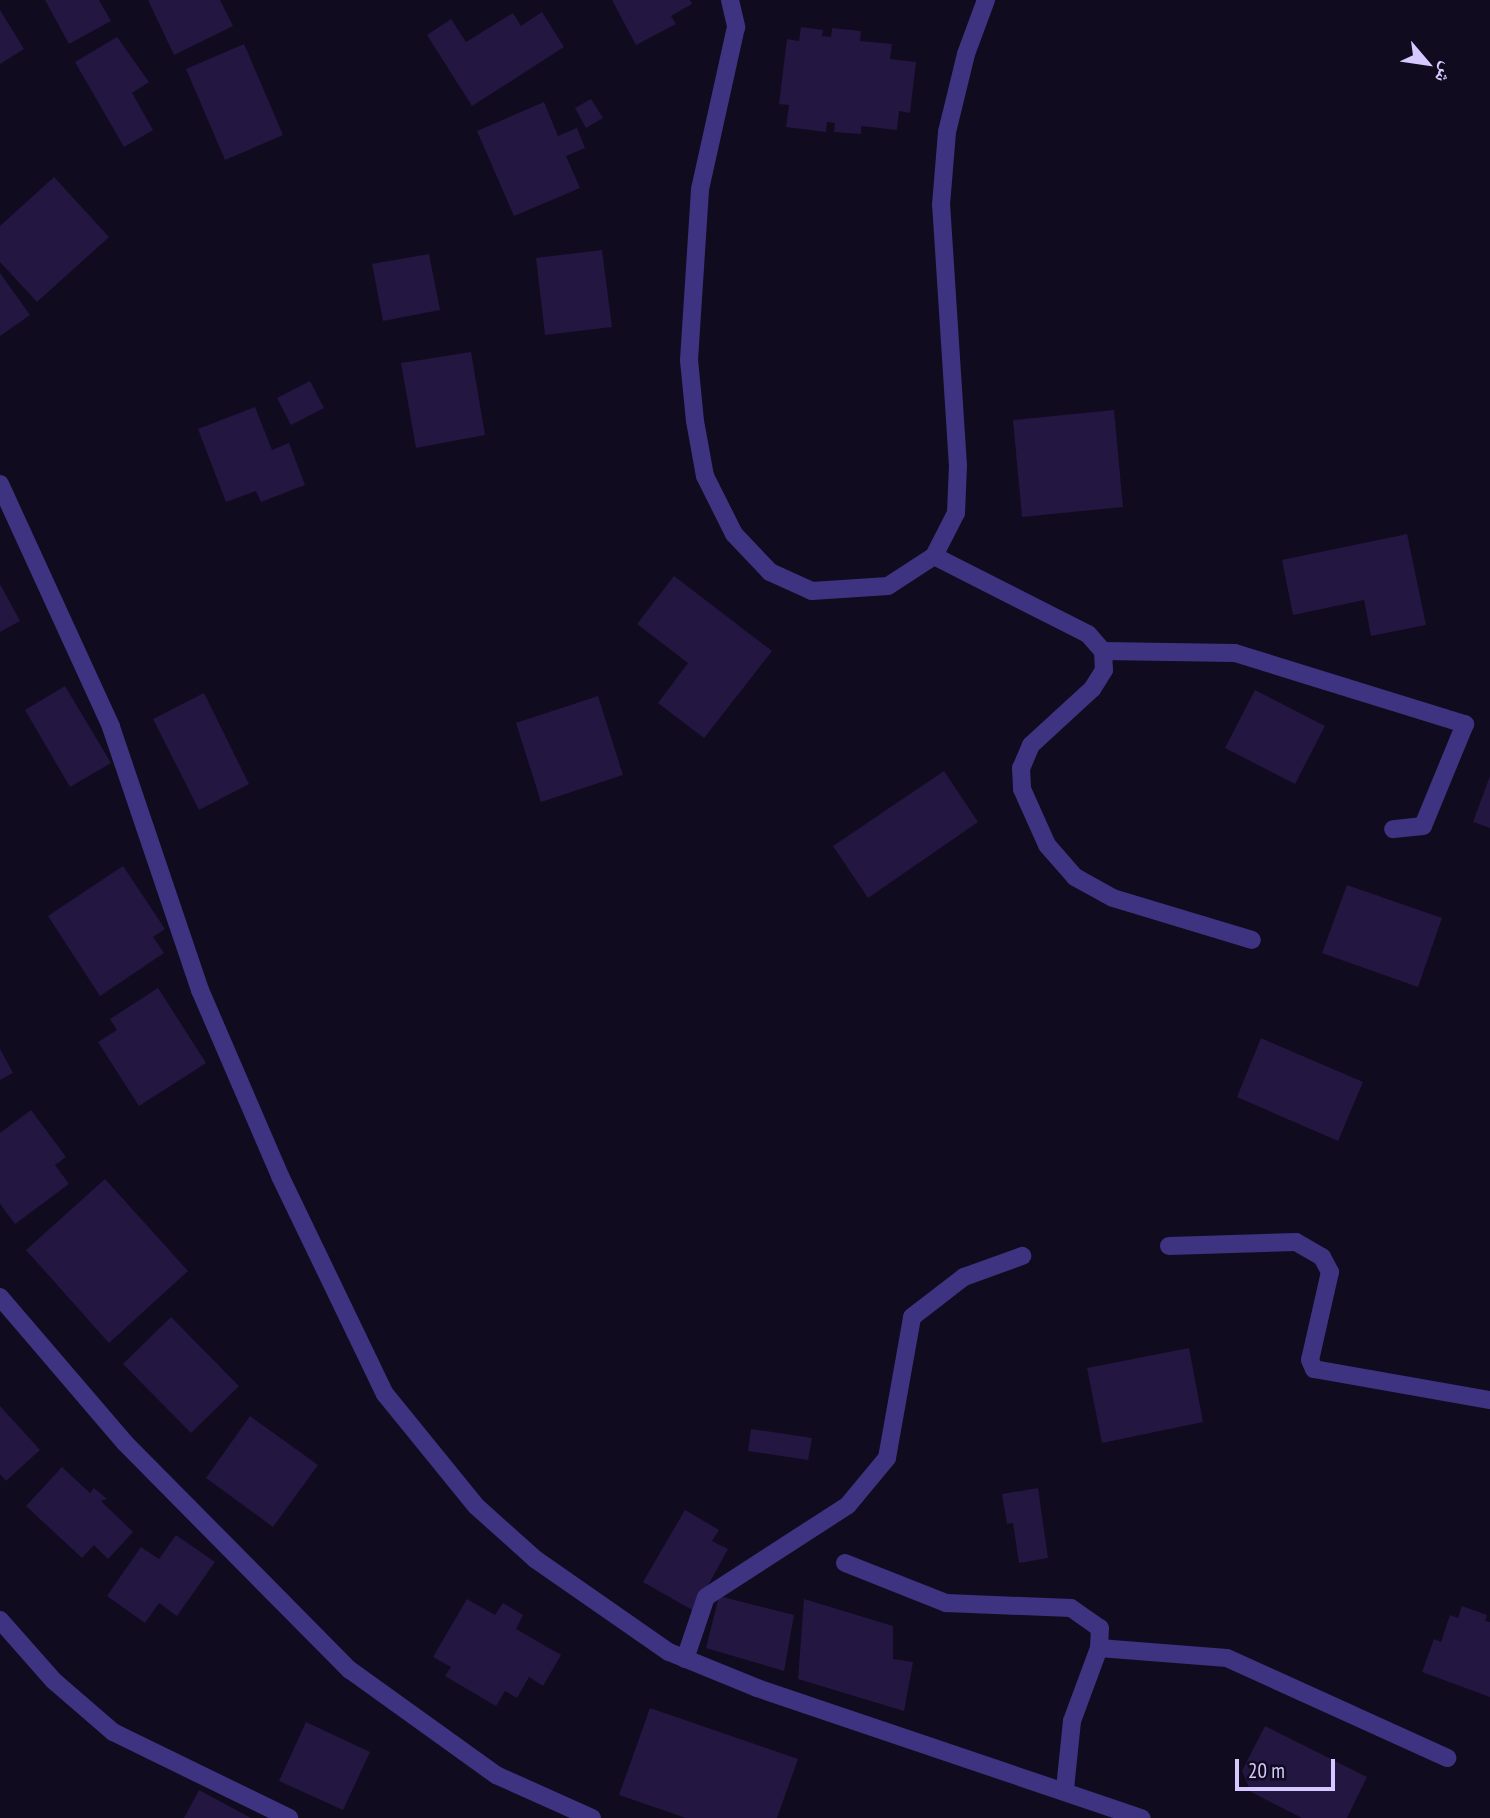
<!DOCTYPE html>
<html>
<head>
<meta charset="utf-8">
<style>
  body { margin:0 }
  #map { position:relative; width:1490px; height:1818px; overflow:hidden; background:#110b1f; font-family:"PT Sans Narrow","Noto Naskh Arabic",sans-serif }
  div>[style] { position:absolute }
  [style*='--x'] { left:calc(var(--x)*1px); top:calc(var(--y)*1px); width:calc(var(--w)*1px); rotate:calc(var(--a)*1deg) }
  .building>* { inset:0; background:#231641 }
  .minor>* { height:18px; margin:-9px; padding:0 9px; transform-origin:9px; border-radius:9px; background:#3e3381 }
  .tertiary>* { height:18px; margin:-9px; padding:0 9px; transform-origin:9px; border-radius:9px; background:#3e3381 }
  span { translate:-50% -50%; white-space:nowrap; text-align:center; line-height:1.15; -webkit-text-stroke:5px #110b1f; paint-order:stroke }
  .north { position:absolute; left:1392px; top:28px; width:70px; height:70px; -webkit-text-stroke:5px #110b1f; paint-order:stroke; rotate:119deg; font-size:19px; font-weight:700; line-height:28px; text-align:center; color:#d5c9ff }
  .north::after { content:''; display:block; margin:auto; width:24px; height:32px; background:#d5c9ff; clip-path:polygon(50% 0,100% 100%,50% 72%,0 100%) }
  .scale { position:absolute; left:1235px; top:1759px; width:100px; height:32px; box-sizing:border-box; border:4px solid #d5c9ff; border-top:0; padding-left:9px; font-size:21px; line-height:24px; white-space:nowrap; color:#d5c9ff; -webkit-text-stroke:5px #110b1f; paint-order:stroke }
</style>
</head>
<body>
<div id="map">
  <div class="building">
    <div style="clip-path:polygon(45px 0,99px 0,111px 21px,69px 44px)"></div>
    <div style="clip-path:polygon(148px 0,220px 0,233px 26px,174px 55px)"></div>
    <div style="clip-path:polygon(612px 0,690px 0,692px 4px,671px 16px,676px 24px,636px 45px)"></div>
    <div style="clip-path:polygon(0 10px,24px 49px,0 64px)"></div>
    <div style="clip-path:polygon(542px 12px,564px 47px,472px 106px,427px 35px,451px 19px,466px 42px,513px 13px,521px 26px)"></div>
    <div style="clip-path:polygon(801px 27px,823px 30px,822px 36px,831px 37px,832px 28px,861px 31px,860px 41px,892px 44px,890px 59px,916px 62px,910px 113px,899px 111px,897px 130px,861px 126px,861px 134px,834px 132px,835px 123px,827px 122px,826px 132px,786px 127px,789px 105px,779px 104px,787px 39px,799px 41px)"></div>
    <div style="clip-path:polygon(117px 37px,149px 82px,132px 93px,153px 130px,124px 147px,75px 62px)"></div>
    <div style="clip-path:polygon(244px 44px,283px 135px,225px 160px,186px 69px)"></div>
    <div style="clip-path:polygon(591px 99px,603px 118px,586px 128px,575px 108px)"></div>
    <div style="clip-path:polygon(544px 102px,558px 136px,577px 128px,585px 148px,566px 156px,580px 188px,514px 216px,477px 131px)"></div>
    <div style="clip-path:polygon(54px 177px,109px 237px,37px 302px,0 262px,0 226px)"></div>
    <div style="clip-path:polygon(602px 250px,612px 327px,545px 335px,536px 258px)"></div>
    <div style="clip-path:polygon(429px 254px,440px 310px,383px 321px,372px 264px)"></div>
    <div style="clip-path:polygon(0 273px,30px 315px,0 336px)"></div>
    <div style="clip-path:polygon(471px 352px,485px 435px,416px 448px,401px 363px)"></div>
    <div style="clip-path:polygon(310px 381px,324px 408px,291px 425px,277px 398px)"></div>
    <div style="clip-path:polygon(255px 407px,272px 450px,289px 443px,305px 485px,261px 502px,256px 491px,226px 502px,198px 429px)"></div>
    <div style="clip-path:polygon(1114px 410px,1123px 507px,1022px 517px,1013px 420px)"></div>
    <div style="clip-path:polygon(1407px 534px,1426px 625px,1371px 636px,1364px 600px,1293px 615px,1282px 560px)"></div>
    <div style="clip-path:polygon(674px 576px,772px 651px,704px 738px,658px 703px,688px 663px,637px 624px)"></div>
    <div style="clip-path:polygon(0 584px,20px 621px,0 632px)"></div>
    <div style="clip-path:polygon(65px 686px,111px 763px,70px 787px,25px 710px)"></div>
    <div style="clip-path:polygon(1255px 690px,1325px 726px,1295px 784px,1225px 748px)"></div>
    <div style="clip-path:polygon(204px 693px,249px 784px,199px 810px,153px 719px)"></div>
    <div style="clip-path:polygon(598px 696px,623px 775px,541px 802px,516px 723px)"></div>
    <div style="clip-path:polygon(944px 771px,978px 822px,868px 898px,833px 846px)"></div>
    <div style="clip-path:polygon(1490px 776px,1490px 828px,1473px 822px)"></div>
    <div style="clip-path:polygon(123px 866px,165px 929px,153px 937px,164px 953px,100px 996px,48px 916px)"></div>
    <div style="clip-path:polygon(1347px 885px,1442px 918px,1418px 987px,1322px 953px)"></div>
    <div style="clip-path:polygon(158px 988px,206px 1063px,139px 1106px,98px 1042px,117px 1030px,110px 1019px)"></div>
    <div style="clip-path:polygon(1261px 1038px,1363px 1082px,1338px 1141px,1237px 1097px)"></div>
    <div style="clip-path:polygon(0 1049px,13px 1073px,0 1080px)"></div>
    <div style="clip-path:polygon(31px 1110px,66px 1157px,55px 1165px,69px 1184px,15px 1224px,0 1204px,0 1133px)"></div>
    <div style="clip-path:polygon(105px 1179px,188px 1271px,109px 1343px,26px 1250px)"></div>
    <div style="clip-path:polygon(171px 1317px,239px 1386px,191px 1433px,123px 1364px)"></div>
    <div style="clip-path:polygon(1189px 1348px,1203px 1422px,1102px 1443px,1087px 1368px)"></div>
    <div style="clip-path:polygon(0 1406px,40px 1450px,6px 1481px,0 1474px)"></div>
    <div style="clip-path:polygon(250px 1416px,318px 1465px,273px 1527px,206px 1478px)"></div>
    <div style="clip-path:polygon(751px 1429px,812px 1438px,808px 1460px,748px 1451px)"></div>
    <div style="clip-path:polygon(62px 1467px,90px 1493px,94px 1488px,107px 1499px,101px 1501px,133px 1532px,108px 1559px,94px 1545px,82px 1558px,26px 1506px)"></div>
    <div style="clip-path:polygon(1038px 1488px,1048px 1558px,1019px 1563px,1013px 1523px,1007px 1524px,1002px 1494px)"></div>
    <div style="clip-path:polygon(685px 1510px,719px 1530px,712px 1541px,728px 1549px,694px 1611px,643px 1582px)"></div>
    <div style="clip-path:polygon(176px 1535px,215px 1562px,177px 1616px,159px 1603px,145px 1623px,107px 1596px,141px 1547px,159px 1559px)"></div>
    <div style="clip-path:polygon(719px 1596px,794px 1615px,784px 1671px,706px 1648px)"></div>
    <div style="clip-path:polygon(467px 1599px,495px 1615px,503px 1603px,523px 1615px,516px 1629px,561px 1655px,543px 1686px,529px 1677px,517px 1698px,505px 1691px,496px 1706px,445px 1676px,451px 1667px,433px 1657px)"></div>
    <div style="clip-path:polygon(804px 1599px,893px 1626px,893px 1659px,913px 1662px,904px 1711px,798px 1679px)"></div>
    <div style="clip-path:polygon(1462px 1606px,1487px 1615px,1485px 1621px,1490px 1622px,1490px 1697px,1422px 1672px,1434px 1639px,1441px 1642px,1450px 1615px,1458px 1618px)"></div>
    <div style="clip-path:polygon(650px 1708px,798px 1759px,777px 1818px,686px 1818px,619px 1795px)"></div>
    <div style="clip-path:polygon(306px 1722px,370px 1752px,343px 1810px,279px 1781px)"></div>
    <div style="clip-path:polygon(1265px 1726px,1367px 1777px,1347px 1818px,1302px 1818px,1251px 1792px,1242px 1771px)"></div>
    <div style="clip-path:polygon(199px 1790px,251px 1818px,184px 1818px)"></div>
  </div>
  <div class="minor">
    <div style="--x:730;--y:0;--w:28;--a:77"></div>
    <div style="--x:736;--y:27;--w:167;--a:102.5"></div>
    <div style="--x:700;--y:190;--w:170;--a:93.7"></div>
    <div style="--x:689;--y:360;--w:61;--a:84.4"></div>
    <div style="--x:695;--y:421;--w:56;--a:79.7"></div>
    <div style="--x:705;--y:476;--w:65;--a:63.4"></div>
    <div style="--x:734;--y:534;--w:52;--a:46.5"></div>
    <div style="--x:770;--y:572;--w:46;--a:24.3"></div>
    <div style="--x:812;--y:591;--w:76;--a:-3.8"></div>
    <div style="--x:888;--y:586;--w:55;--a:-33.1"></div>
    <div style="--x:934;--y:556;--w:48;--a:-62.9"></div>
    <div style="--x:956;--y:513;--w:47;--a:-87.6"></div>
    <div style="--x:958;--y:466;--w:262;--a:-93.7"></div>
    <div style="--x:941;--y:205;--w:73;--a:-85.3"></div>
    <div style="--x:947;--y:132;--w:80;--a:-76.3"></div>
    <div style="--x:966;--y:54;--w:58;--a:-69.7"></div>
    <div style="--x:0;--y:484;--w:267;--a:65.4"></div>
    <div style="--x:111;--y:727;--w:278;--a:71.3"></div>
    <div style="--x:200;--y:990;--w:202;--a:66.7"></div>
    <div style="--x:280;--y:1176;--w:242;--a:64.3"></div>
    <div style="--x:385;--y:1394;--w:144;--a:50.9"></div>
    <div style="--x:476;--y:1506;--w:79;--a:41.9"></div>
    <div style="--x:535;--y:1559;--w:163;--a:34.8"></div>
    <div style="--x:669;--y:1652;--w:95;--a:22.2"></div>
    <div style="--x:757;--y:1688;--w:406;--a:18.7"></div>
    <div style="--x:934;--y:556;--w:173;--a:26.9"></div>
    <div style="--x:1088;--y:634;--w:23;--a:49"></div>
    <div style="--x:1103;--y:651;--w:19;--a:87"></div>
    <div style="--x:1104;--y:670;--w:22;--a:122"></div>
    <div style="--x:1092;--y:689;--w:83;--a:137.4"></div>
    <div style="--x:1031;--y:745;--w:25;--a:113"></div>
    <div style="--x:1021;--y:768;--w:21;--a:87"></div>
    <div style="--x:1022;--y:789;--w:61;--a:65.9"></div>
    <div style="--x:1047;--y:845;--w:43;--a:48.8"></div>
    <div style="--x:1075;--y:877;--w:43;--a:28.9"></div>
    <div style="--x:1113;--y:898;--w:145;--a:16.8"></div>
    <div style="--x:1103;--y:651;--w:132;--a:0.9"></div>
    <div style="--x:1235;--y:653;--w:241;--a:17.2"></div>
    <div style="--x:1465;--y:724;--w:110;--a:112.4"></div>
    <div style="--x:1423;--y:826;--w:30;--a:174"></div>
    <div style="--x:1169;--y:1246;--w:127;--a:-1.8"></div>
    <div style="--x:1296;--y:1242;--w:30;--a:30"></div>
    <div style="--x:1322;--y:1257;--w:17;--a:62"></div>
    <div style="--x:1330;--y:1272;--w:90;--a:102.8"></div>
    <div style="--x:1310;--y:1360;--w:10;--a:66"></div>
    <div style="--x:1314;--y:1369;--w:179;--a:10"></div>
    <div style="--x:845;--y:1563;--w:109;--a:21.6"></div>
    <div style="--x:946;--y:1603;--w:125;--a:2.3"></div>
    <div style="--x:1071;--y:1608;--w:35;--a:35"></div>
    <div style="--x:1100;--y:1628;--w:20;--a:93"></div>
    <div style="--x:1099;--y:1648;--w:78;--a:110.3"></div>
    <div style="--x:1072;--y:1721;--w:68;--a:95.9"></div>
    <div style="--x:0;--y:1620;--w:81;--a:48.5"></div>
    <div style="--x:54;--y:1681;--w:78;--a:40.8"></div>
    <div style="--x:113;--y:1732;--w:196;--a:26"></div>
    <div style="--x:1099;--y:1648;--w:128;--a:4.5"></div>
    <div style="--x:1227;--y:1658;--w:242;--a:24.4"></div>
    <div style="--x:685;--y:1659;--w:65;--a:-71.3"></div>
    <div style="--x:706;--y:1597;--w:169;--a:-32.9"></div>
    <div style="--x:848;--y:1505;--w:61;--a:-50.3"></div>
    <div style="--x:887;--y:1458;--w:143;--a:-79.9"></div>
    <div style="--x:912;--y:1317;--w:66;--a:-37.6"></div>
    <div style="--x:964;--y:1277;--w:62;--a:-19.9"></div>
  </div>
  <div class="tertiary">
    <div style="--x:0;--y:1297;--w:192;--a:49.4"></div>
    <div style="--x:125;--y:1443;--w:320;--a:45.3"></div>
    <div style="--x:350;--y:1670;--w:180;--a:35.7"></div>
    <div style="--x:496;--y:1775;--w:105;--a:24.1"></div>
  </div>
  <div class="north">ش</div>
  <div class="scale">20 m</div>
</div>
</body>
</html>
